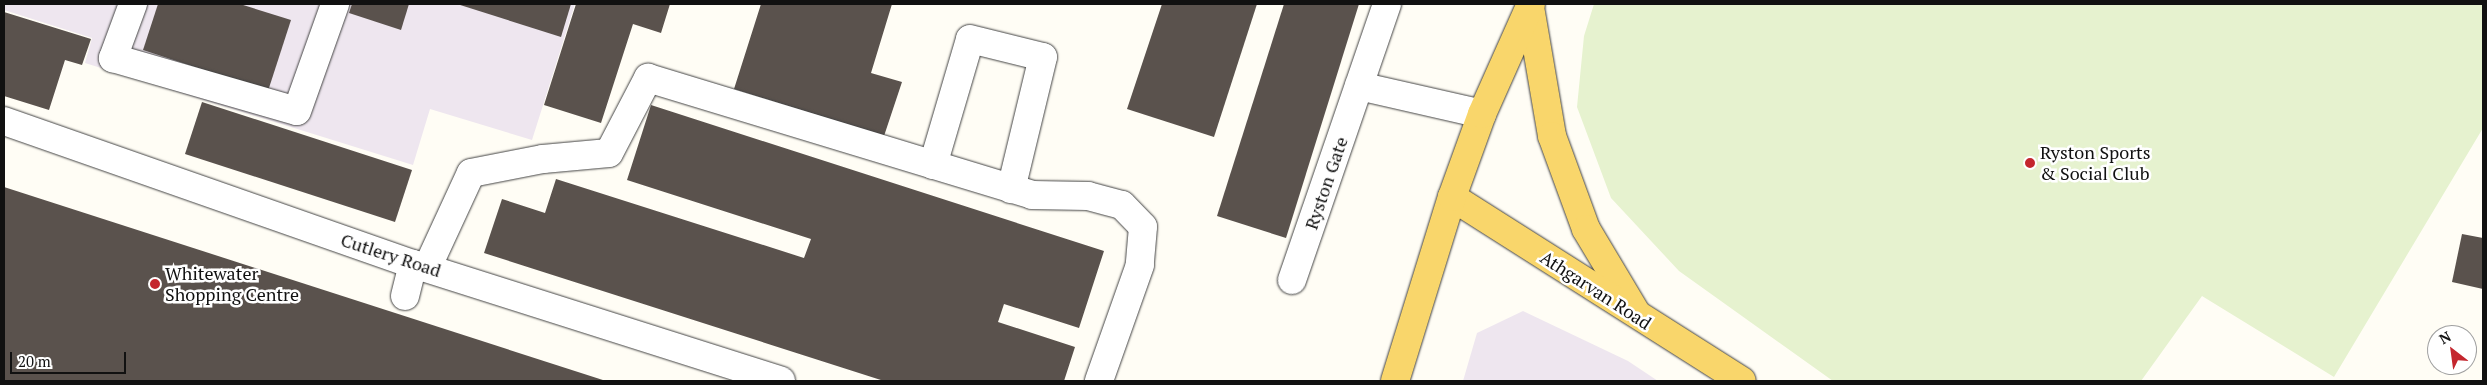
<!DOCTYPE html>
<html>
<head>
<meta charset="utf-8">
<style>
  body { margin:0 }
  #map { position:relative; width:2487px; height:385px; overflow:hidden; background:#fffdf5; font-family:"PT Serif",serif }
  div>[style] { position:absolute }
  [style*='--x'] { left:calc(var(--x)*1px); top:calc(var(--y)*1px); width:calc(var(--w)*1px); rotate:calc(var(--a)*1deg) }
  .industrial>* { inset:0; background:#eee6ef }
  .pitch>* { inset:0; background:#e6f2cf }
  .building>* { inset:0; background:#5a524d }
  .roads { filter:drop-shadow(0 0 1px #444) drop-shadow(0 0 1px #444) }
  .minor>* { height:28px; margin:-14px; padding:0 14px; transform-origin:14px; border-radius:14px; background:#fff }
  .major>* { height:28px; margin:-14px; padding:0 14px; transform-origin:14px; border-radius:14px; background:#f9d66b }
  .dots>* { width:14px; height:14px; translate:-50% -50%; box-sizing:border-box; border:2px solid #fff; border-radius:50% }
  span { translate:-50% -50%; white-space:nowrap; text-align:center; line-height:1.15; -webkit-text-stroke:5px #fff; paint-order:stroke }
  .poi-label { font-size:18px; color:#111 }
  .left { translate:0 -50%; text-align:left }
  .street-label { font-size:18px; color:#111 }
  .frame { position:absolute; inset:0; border:5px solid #111; pointer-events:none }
  .north { position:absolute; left:2427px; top:325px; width:50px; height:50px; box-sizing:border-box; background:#fff; border:1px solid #a0a0a0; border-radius:50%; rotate:330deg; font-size:14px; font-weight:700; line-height:20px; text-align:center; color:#111 }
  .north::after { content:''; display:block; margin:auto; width:18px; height:22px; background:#c4262e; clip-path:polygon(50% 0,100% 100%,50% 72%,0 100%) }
  .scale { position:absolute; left:10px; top:352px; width:116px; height:22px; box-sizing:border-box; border:2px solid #111; border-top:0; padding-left:6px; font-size:15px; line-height:18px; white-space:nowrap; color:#111; -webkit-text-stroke:4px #fff; paint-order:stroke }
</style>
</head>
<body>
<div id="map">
  <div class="industrial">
    <div style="clip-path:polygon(4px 4px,575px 4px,532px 140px,430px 109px,413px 165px,85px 63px,92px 38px,4px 10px)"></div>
    <div style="clip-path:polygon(1523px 311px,1628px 361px,1658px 381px,1463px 381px,1477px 333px)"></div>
  </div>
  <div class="pitch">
    <div style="clip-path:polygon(1594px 4px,2483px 4px,2483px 128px,2334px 377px,2202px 296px,2141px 381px,1833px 381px,1679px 271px,1611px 198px,1577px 107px,1584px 36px)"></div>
  </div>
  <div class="building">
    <div style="clip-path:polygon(158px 4px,240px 4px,291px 20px,268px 91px,143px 50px)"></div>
    <div style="clip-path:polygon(352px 4px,409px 4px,401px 30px,349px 13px)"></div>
    <div style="clip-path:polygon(457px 4px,571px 4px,561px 37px)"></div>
    <div style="clip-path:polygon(576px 4px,670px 4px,661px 33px,633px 24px,601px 123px,544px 105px)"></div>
    <div style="clip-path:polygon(761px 4px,892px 4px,871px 73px,902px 82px,884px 136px,734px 89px)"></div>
    <div style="clip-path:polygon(1162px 4px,1257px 4px,1214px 137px,1127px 109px)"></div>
    <div style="clip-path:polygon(1284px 4px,1359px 4px,1286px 238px,1217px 216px)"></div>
    <div style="clip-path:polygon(4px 12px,91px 39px,82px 65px,65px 60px,49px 110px,4px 96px)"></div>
    <div style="clip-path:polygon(202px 102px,412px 170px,395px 222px,185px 154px)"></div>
    <div style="clip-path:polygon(651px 105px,1104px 251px,1079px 328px,1004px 304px,998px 322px,1075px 347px,1064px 381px,884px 381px,484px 253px,502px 199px,545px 213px,556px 179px,804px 258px,811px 239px,627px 180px)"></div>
    <div style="clip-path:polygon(4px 187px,606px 381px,4px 381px)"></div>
    <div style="clip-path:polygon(2462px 234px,2483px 238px,2483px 289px,2452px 282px)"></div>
  </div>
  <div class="roads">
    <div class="minor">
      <div style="--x:133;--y:4;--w:58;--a:110.3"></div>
      <div style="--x:113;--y:58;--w:191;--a:16.1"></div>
      <div style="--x:297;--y:111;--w:114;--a:-70.4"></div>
      <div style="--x:1359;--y:86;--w:126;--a:12.8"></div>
      <div style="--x:4;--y:121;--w:433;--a:19.3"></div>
      <div style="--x:413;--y:264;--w:386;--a:17.6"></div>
      <div style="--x:933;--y:165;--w:131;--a:-73.6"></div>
      <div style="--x:970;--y:39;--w:75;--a:13.9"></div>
      <div style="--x:1043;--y:57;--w:136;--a:103.6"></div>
      <div style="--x:428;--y:266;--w:102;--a:-65.2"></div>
      <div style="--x:471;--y:173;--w:73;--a:-11"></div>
      <div style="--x:543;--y:159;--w:66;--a:-5.2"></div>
      <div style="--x:609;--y:153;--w:85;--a:-62.5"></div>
      <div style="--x:648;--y:78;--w:401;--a:16.9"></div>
      <div style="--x:1032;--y:195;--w:56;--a:1"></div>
      <div style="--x:1088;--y:196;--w:35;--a:15"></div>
      <div style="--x:1122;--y:205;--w:30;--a:46"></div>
      <div style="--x:1143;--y:227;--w:38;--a:95"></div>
      <div style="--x:1140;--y:265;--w:123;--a:109.5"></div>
      <div style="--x:1292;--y:280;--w:292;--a:-71"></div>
      <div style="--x:405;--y:296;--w:33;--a:-76"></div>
    </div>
    <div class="major">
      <div style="--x:1530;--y:7;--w:131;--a:80.3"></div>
      <div style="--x:1552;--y:136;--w:99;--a:69.9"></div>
      <div style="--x:1586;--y:229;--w:96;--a:59.1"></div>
      <div style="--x:1452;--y:197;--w:343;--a:32.4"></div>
      <div style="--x:1395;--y:381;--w:193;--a:-72.8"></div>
      <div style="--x:1452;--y:197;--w:88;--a:-70.1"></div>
      <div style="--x:1482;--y:114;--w:120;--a:-66"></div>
    </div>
  </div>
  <div class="dots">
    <div style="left:2030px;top:163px;background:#c4262e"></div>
    <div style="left:155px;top:284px;background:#c4262e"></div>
  </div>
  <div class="poi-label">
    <span class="left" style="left:2040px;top:163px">Ryston Sports<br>&amp; Social Club</span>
    <span class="left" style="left:165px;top:284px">Whitewater<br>Shopping Centre</span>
  </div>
  <div class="street-label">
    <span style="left:1326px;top:183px;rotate:-71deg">Ryston Gate</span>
    <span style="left:391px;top:255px;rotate:18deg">Cutlery Road</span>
    <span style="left:1596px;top:290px;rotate:33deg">Athgarvan Road</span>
  </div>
  <div class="frame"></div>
  <div class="north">N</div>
  <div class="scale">20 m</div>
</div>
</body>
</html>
